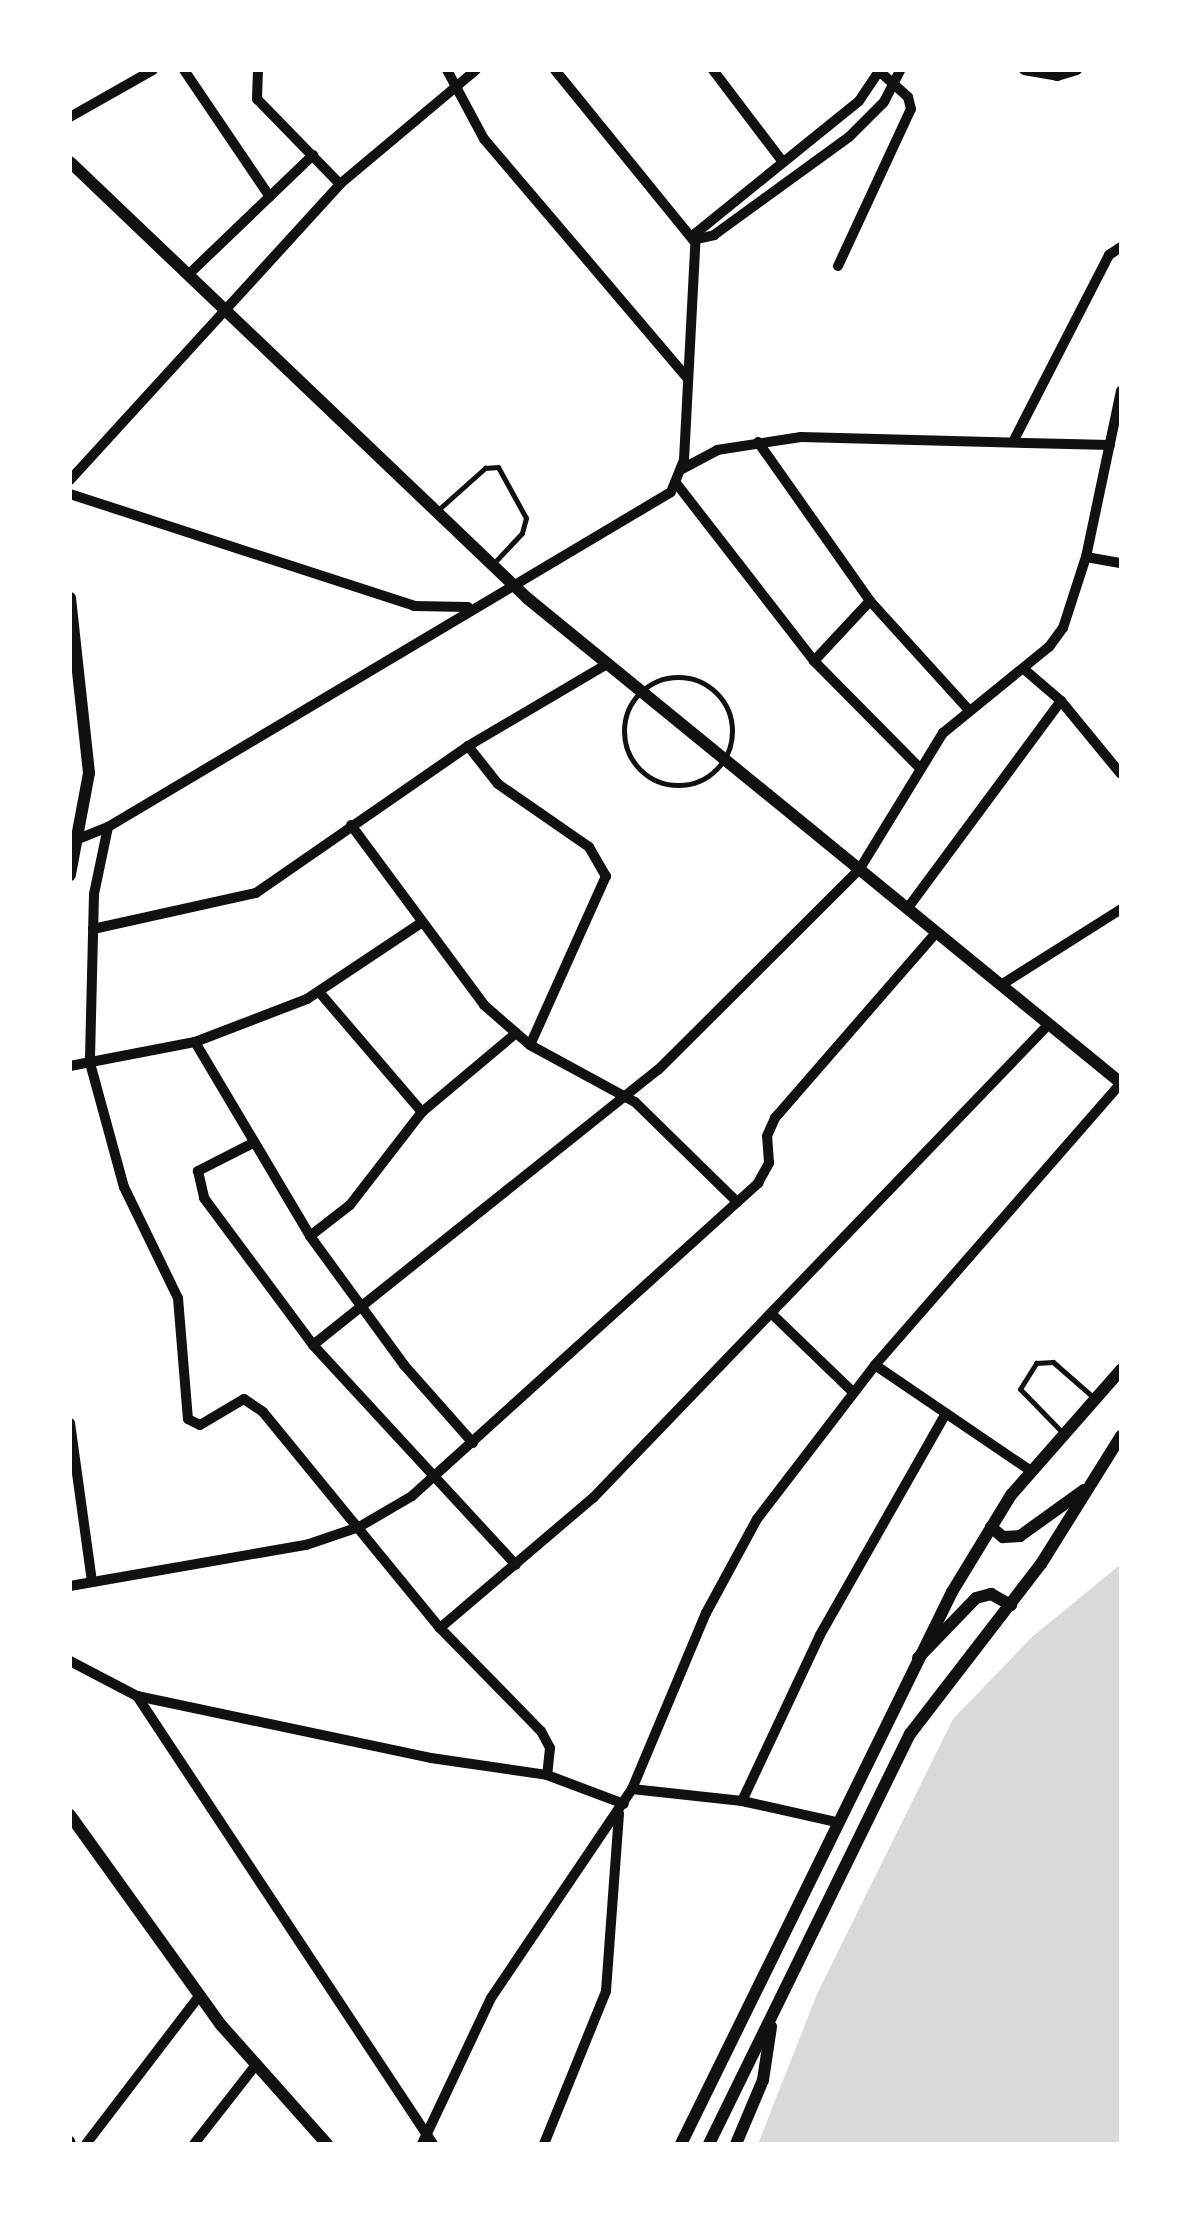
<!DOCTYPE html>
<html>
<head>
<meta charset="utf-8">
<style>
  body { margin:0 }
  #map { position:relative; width:1191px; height:2214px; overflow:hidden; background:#fff; font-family:"Source Sans 3",sans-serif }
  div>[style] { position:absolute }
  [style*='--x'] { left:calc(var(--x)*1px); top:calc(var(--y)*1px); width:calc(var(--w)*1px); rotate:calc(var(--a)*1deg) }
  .water>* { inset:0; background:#d9d9d9 }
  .service>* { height:5px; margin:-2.5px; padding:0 2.5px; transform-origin:2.5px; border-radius:2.5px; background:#111 }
  .service>.ring { margin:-2.5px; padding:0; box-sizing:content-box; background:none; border:5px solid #111; border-radius:50% }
  .minor>* { height:10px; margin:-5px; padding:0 5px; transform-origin:5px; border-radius:5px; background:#111 }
  .tertiary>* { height:12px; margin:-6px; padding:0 6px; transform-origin:6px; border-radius:6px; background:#111 }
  span { translate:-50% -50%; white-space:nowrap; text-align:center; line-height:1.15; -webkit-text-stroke:8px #fff; paint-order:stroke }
  .frame { position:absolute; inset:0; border:72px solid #fff; pointer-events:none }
</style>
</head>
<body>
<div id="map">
  <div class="water">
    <div style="clip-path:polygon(1121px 1564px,1121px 2144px,758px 2144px,817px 1994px,953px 1719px,1032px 1637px)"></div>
  </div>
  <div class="service">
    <div style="--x:439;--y:509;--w:62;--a:-41.7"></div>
    <div style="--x:485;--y:468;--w:13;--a:-4"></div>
    <div style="--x:498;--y:467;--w:58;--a:61.2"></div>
    <div style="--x:526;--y:518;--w:16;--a:105"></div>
    <div style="--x:522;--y:533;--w:42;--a:133.1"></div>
    <div class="ring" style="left:624px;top:677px;width:103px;height:103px"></div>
    <div style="--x:1062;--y:1432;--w:60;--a:-134.3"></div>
    <div style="--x:1020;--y:1389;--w:31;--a:-58"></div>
    <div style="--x:1036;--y:1363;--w:17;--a:-3"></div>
    <div style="--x:1053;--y:1362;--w:53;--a:41.2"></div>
  </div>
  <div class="minor">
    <div style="--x:184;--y:70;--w:153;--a:55.9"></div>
    <div style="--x:258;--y:70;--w:29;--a:92"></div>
    <div style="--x:257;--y:99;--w:119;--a:45.7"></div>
    <div style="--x:447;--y:70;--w:78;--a:61.8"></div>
    <div style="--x:484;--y:139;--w:315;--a:49.6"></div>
    <div style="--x:555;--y:70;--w:219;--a:50.9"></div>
    <div style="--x:713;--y:70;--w:114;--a:52.8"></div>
    <div style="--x:1024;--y:70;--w:34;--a:10"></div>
    <div style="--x:1057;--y:76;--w:21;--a:-17"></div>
    <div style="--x:70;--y:117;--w:95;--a:-29.5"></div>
    <div style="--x:693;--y:240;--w:22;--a:-13"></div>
    <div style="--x:714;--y:235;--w:167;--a:-36"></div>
    <div style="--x:849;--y:137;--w:49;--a:-45"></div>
    <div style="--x:884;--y:102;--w:36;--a:-63"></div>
    <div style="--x:838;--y:266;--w:173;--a:-65.1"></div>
    <div style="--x:911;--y:109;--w:12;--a:-104"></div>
    <div style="--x:908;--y:97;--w:40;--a:-138"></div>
    <div style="--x:189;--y:274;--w:172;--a:-43.8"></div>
    <div style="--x:1015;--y:438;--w:206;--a:-62.8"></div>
    <div style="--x:1109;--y:255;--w:14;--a:-34"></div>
    <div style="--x:758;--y:442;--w:194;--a:54.8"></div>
    <div style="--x:870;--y:601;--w:146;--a:47.8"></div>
    <div style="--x:682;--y:469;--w:40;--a:-28"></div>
    <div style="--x:717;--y:450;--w:85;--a:-8.8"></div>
    <div style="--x:801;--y:437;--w:309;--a:1.5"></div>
    <div style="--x:70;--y:480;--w:401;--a:-47.6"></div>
    <div style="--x:340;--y:184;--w:177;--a:-40"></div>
    <div style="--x:676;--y:483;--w:225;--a:52.2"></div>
    <div style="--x:814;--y:661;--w:149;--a:45.3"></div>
    <div style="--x:70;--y:494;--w:362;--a:18"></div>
    <div style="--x:414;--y:606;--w:54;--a:1.1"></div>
    <div style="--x:1086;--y:557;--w:36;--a:10"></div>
    <div style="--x:814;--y:661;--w:82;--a:-47"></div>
    <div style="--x:1025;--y:670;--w:48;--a:40.7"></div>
    <div style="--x:1061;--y:701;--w:94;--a:50.6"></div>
    <div style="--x:468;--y:746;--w:48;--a:51.7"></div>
    <div style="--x:498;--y:784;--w:111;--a:34.7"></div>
    <div style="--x:589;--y:847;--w:34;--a:60"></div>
    <div style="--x:606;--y:876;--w:185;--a:114.2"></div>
    <div style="--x:351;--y:825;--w:224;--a:53.5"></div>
    <div style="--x:484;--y:1005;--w:61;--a:41"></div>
    <div style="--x:530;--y:1045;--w:119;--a:28.5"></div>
    <div style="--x:635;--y:1102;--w:143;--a:44.4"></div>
    <div style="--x:108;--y:827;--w:68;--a:101.8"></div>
    <div style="--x:94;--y:894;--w:169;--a:91.4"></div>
    <div style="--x:90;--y:1063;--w:129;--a:74.7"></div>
    <div style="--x:124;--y:1187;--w:123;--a:64.1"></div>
    <div style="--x:178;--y:1298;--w:121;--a:85.3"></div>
    <div style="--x:188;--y:1419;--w:13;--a:27"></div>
    <div style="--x:200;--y:1425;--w:51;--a:-30.6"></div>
    <div style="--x:244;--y:1399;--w:23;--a:34"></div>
    <div style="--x:263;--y:1412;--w:279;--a:50.7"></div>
    <div style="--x:440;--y:1628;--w:144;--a:45.6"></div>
    <div style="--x:541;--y:1731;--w:19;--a:62"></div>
    <div style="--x:550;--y:1748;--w:27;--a:96"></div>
    <div style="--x:73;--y:841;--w:38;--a:-22"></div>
    <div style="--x:108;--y:827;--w:655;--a:-30.75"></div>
    <div style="--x:671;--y:492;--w:35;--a:-68"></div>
    <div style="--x:684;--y:460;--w:227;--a:-87"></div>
    <div style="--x:696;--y:233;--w:210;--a:-39"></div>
    <div style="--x:859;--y:101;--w:37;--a:-56"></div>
    <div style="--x:907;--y:909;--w:259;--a:-53.5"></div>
    <div style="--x:93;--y:929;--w:167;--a:-12.5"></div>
    <div style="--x:256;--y:893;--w:258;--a:-34.7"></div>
    <div style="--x:468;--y:746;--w:158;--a:-30.5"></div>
    <div style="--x:1001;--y:985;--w:142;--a:-32.3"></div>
    <div style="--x:320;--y:993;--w:157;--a:49.4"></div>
    <div style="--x:195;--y:1042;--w:226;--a:59.3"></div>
    <div style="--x:310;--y:1236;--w:160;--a:53.9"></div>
    <div style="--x:404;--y:1365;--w:104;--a:48.5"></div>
    <div style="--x:70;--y:1066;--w:127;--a:-10.9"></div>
    <div style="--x:195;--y:1042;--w:120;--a:-21"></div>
    <div style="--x:307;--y:999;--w:137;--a:-33.7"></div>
    <div style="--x:253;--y:1143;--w:62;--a:153"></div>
    <div style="--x:198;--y:1171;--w:28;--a:77"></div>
    <div style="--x:204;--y:1198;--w:183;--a:53.4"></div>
    <div style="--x:313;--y:1345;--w:299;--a:47.3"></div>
    <div style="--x:310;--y:1236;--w:51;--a:-37.8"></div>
    <div style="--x:350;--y:1205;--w:118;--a:-52.3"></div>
    <div style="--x:422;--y:1112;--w:123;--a:-40"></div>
    <div style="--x:774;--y:1316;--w:110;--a:43.9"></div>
    <div style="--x:313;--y:1345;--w:441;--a:-38.6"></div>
    <div style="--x:658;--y:1070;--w:284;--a:-44.9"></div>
    <div style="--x:859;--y:870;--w:161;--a:-58.5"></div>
    <div style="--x:943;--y:733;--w:136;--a:-39.1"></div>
    <div style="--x:1049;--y:647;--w:24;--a:-54"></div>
    <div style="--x:1063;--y:628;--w:75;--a:-72.1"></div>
    <div style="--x:1086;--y:557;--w:170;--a:-78.1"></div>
    <div style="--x:875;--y:1365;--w:189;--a:34.2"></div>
    <div style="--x:70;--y:1423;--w:160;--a:82.1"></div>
    <div style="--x:70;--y:1586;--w:240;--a:-9.9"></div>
    <div style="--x:306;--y:1545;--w:56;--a:-18.8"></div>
    <div style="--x:359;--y:1527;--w:61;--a:-30.3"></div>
    <div style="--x:412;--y:1496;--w:467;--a:-42.1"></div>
    <div style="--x:758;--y:1183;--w:23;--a:-61"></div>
    <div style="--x:769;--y:1163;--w:27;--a:-94"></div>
    <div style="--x:767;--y:1136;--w:20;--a:-66"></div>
    <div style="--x:775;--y:1118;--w:245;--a:-49"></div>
    <div style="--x:440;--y:1628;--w:201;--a:-40.4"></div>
    <div style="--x:593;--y:1498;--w:658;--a:-46.11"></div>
    <div style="--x:70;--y:1661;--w:76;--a:27.6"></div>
    <div style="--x:137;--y:1696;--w:300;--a:11.9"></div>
    <div style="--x:431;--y:1758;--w:117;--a:8.3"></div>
    <div style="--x:547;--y:1775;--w:82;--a:20.6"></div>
    <div style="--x:137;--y:1696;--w:537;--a:56.55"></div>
    <div style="--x:632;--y:1789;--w:111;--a:6.2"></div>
    <div style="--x:742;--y:1801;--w:96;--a:12.6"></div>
    <div style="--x:742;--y:1801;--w:183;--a:-64.8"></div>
    <div style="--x:820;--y:1635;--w:255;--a:-60.4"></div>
    <div style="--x:70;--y:2141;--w:3;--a:72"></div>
    <div style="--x:86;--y:2144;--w:186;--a:-52.6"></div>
    <div style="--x:194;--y:2144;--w:99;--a:-52"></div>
    <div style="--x:422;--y:2144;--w:161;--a:-64.7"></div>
    <div style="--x:491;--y:1998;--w:252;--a:-56"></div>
    <div style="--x:632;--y:1789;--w:191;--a:-67.2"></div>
    <div style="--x:706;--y:1613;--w:107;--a:-61.5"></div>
    <div style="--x:757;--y:1519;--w:194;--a:-52.5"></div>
    <div style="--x:875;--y:1365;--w:374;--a:-48.9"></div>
    <div style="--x:544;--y:2144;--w:165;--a:-67.9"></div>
    <div style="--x:606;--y:1991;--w:178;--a:-85.8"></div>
  </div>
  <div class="tertiary">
    <div style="--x:70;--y:162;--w:632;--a:43.65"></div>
    <div style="--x:527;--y:598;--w:767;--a:39.23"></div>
    <div style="--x:70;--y:598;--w:176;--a:83.8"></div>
    <div style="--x:89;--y:773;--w:104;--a:100.6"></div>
    <div style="--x:991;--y:1527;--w:16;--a:40"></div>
    <div style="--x:1003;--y:1537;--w:17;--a:-3"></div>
    <div style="--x:1020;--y:1536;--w:79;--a:-35.7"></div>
    <div style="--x:918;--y:1658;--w:83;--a:-46"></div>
    <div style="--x:976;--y:1598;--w:16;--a:-15"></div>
    <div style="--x:991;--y:1594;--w:23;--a:29"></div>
    <div style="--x:70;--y:1815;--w:259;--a:54.3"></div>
    <div style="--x:221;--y:2025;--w:159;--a:48.3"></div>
    <div style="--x:681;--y:2144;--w:615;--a:-63.85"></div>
    <div style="--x:952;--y:1592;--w:114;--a:-58.7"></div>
    <div style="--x:1011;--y:1495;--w:167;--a:-48.7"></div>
    <div style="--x:709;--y:2144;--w:457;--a:-63.9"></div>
    <div style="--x:910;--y:1734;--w:215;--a:-52.4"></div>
    <div style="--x:1041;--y:1564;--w:151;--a:-58"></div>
    <div style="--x:736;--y:2144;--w:69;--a:-67.1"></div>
    <div style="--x:763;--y:2080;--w:54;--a:-81.4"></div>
  </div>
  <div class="frame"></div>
</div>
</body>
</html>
